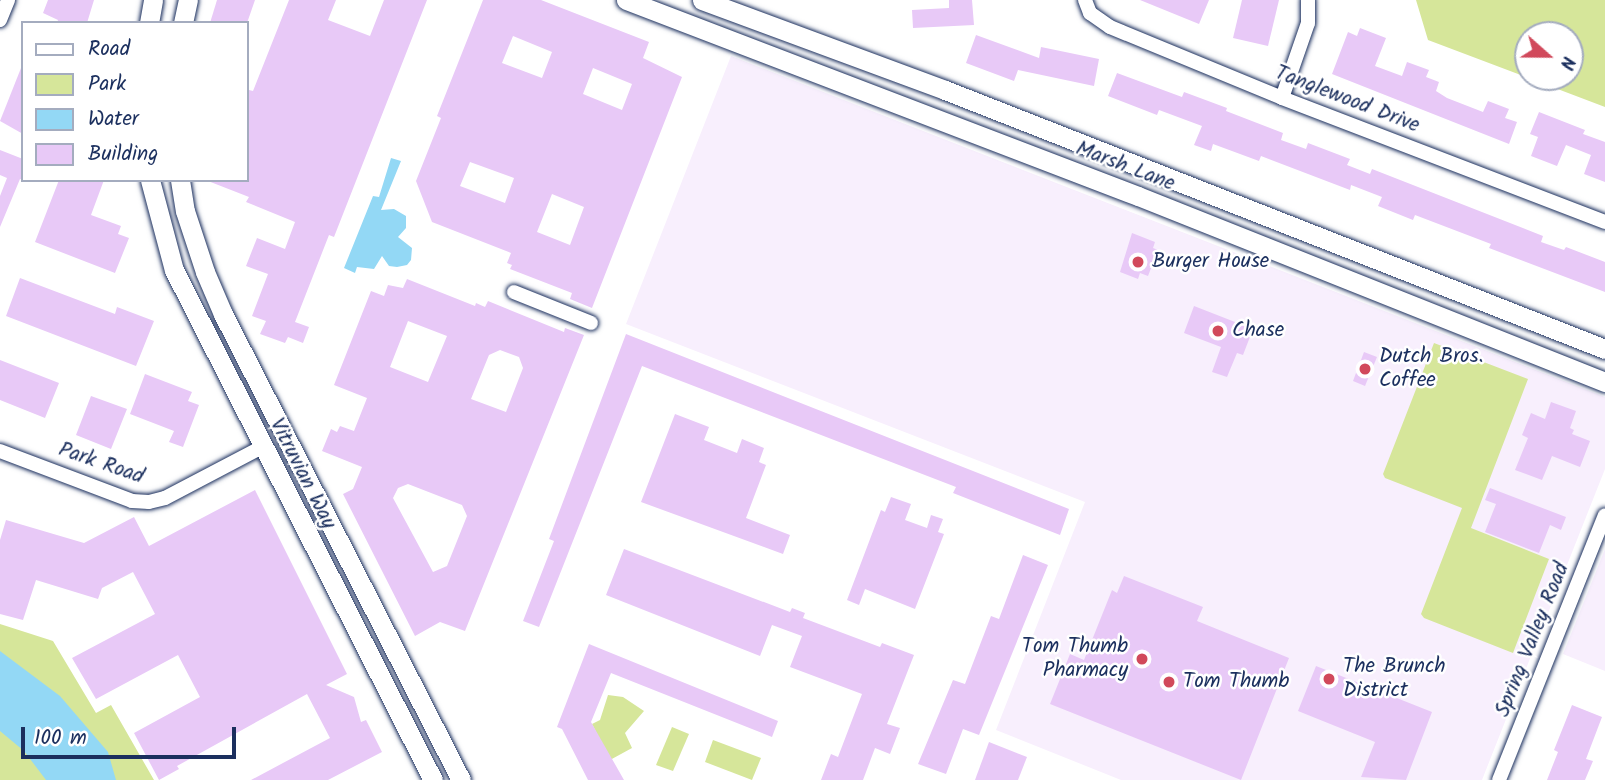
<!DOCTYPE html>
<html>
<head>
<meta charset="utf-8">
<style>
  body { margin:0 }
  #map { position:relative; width:1605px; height:780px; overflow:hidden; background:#fff; font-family:Kalam,sans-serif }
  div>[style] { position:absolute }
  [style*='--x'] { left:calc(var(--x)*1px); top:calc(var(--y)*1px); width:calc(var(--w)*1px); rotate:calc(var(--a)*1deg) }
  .built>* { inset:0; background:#f8effd }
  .green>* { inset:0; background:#d6e69a }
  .water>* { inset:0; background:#93d8f5 }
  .building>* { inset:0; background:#e8c9f7 }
  .roads { filter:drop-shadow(0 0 2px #1b2f5e) drop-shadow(0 0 2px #1b2f5e) }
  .minor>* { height:14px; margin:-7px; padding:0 7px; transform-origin:7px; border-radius:7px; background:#fff }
  .major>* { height:19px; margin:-9.5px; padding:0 9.5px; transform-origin:9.5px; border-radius:9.5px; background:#fff }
  .dots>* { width:19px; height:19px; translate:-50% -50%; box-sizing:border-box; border:4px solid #fff; border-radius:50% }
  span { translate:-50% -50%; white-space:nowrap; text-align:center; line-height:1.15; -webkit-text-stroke:5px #fff; paint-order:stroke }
  .street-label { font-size:21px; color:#1b2f5e }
  .poi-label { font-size:21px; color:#1b2f5e }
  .left { translate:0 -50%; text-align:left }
  .right { translate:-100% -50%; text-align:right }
  .legend { position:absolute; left:21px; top:21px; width:228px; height:161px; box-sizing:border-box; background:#fff; border:2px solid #a4acbf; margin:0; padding:9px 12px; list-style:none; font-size:21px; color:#1b2f5e }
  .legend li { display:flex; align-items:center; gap:14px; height:35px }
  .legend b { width:35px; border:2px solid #a4acbf }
  .north { position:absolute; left:1514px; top:21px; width:70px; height:70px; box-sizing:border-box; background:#fff; border:2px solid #a4acbf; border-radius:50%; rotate:111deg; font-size:19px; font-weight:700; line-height:28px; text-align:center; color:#1b2f5e }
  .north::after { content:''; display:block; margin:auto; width:24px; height:32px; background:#d1495b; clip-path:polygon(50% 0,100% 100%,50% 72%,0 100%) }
  .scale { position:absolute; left:21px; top:727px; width:215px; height:32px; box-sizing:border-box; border:4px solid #1b2f5e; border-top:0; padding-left:9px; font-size:21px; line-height:24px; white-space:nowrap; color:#1b2f5e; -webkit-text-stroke:5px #fff; paint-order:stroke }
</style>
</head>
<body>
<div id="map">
  <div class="built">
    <div style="clip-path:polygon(731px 56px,1605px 397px,1605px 469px,1482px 780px,1121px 780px,996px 730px,1085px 502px,626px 324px)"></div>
    <div style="clip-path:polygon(1605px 549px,1605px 671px,1563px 654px)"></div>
  </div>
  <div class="green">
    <div style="clip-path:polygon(evenodd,1416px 0,1605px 0,1605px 107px,1428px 40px,1416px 0,1570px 35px,1570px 77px,1528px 77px,1528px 35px,1570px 35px)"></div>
    <div style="clip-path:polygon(1434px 343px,1528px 379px,1471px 528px,1549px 559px,1513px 653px,1424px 618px,1421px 614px,1462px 508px,1385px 478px,1383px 474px)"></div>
    <div style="clip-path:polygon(0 624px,53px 641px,96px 713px,111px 705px,154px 780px,0 780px)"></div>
    <div style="clip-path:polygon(608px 695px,623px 697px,644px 711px,625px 733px,632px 748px,610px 760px,592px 724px,600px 720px)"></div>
    <div style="clip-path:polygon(672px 727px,689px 734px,673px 771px,656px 765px)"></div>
    <div style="clip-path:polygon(713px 740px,761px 758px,752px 780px,705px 762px)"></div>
  </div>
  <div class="water">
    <div style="clip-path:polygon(391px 158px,401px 161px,381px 210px,394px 209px,406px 216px,406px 228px,398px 237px,412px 248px,411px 260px,407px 265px,397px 267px,389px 266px,382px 256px,374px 269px,357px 267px,355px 273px,344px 268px,373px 196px,379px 197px)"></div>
    <div style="clip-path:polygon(0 651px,60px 696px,108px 752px,116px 780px,46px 780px,24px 751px,0 731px)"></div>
  </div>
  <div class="building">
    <div style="clip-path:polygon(48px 0,94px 0,87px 23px,57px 23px,58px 20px,43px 13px)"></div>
    <div style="clip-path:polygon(217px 0,255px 0,247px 23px,210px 23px)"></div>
    <div style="clip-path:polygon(289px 0,336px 0,328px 20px,370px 36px,384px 0,427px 0,334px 237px,329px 235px,295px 322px,309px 327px,303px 343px,288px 337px,285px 343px,260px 334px,266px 321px,252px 316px,268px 274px,246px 266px,257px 238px,285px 249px,295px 222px,246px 202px,249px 197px,208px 181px,247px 180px,247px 97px,249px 90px,253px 91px)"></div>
    <div style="clip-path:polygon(evenodd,483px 0,541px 0,649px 42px,643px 58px,682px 77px,592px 308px,570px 299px,572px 293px,510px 269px,512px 265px,507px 263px,511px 253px,432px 222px,416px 181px,441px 118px,437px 116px,483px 0,513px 36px,552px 52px,542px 78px,502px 63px,513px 36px,483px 0,593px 68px,632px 84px,622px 110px,583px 94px,593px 68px,483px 0,470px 162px,514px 178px,505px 203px,460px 186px,470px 162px,483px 0,552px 194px,584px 207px,570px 245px,537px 232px,552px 194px)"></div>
    <div style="clip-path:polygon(949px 0,972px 0,974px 25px,913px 28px,912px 10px,949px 8px)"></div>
    <div style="clip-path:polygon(1140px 0,1209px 0,1199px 24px)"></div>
    <div style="clip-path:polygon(1242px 0,1279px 0,1268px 46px,1233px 38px)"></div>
    <div style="clip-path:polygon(1360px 28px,1386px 38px,1375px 66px,1402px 76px,1407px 62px,1429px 70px,1426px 77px,1439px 82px,1436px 91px,1447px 98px,1483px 112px,1488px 101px,1509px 109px,1505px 118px,1517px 122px,1509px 144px,1332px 74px,1348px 32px,1357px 36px)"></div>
    <div style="clip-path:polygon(976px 35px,1039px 58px,1041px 47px,1099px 59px,1094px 86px,1018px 70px,1014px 81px,966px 63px)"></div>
    <div style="clip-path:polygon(23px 63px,23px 134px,0 121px)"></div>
    <div style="clip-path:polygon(1117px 73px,1182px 97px,1184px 92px,1227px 108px,1226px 111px,1283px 133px,1281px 140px,1306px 149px,1308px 143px,1350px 159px,1347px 165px,1370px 174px,1372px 169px,1543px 236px,1541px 242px,1564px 250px,1566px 247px,1605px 262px,1605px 292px,1489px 248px,1491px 244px,1415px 215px,1413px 220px,1378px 206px,1382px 197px,1351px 185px,1350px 190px,1261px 156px,1259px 161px,1213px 144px,1211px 151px,1194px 145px,1202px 126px,1159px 110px,1157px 115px,1108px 96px)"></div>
    <div style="clip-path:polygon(1539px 112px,1585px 130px,1583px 134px,1605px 142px,1605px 182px,1584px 174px,1591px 155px,1566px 145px,1557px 166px,1531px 156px,1538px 137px,1530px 134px)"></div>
    <div style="clip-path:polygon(0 150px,23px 159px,23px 180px,20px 179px,0 227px,0 196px,7px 178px,0 175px)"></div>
    <div style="clip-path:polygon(59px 180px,104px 180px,91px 215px,121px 226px,118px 234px,129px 238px,115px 273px,35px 242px)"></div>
    <div style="clip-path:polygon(1132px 233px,1155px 242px,1153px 248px,1158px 250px,1148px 276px,1140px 273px,1138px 279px,1120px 272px)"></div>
    <div style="clip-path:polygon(20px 278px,115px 314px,117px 307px,154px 321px,136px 366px,6px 316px)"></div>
    <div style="clip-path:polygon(evenodd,407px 279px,475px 306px,476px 303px,485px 307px,488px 301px,564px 332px,565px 328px,584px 335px,465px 631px,440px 622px,415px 636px,343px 494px,353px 489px,362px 467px,322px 451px,331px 429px,337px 432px,340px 426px,354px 431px,367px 398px,334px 385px,371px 291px,384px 296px,388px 285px,403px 288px,407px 279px,408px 321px,447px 336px,428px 382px,390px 367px,408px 321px,407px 279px,500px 350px,519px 357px,523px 368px,506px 412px,471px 399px,489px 355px,500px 350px,407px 279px,408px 484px,462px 505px,467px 516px,447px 566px,433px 572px,393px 498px,398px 488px,408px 484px)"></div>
    <div style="clip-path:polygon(1194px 306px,1253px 329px,1243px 355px,1237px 353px,1227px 377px,1212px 372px,1221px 347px,1184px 333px)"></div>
    <div style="clip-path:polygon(626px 334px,1069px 509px,1060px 535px,953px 493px,956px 487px,642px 366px,539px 627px,523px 621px,554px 541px,549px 539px)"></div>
    <div style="clip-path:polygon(1364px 352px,1377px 357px,1365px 386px,1353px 381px)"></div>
    <div style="clip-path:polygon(0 360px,59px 383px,45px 418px,0 400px)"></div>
    <div style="clip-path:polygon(145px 374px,192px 392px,188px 401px,199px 405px,183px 447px,169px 442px,174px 431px,130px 414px)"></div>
    <div style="clip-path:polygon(91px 396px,127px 409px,111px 449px,76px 435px)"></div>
    <div style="clip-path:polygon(1551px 402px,1576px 411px,1570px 428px,1574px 430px,1572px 434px,1590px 441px,1580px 467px,1552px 456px,1542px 480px,1515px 470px,1528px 438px,1522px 435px,1531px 413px,1545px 419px)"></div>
    <div style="clip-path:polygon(675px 414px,709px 427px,704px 440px,737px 453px,742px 439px,764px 448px,759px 462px,766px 465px,746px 518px,790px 535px,783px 554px,641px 502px)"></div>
    <div style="clip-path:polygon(1490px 488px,1566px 517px,1561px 530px,1550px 525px,1539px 553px,1485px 532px,1496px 504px,1485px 500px)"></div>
    <div style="clip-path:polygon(255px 490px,347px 674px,326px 685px,354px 697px,361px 722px,366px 720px,382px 752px,328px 780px,251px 780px,330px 738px,307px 694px,177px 766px,179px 769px,159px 780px,134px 733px,200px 697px,178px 655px,96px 699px,72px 658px,155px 614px,133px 572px,102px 588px,98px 599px,36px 580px,23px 620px,0 614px,0 540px,6px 520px,84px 543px,134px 517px,149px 546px)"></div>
    <div style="clip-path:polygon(891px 497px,911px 504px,905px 520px,927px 528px,931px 515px,943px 519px,938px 532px,944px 534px,915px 609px,865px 589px,859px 605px,847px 600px,881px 510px,885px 512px)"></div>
    <div style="clip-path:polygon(624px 549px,790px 612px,792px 608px,805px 613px,803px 618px,880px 647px,882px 643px,914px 655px,887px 724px,900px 728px,890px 754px,875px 748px,863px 780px,821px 780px,831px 754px,838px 757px,862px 694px,790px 667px,802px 636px,772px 625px,760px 656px,606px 595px)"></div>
    <div style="clip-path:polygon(1023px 555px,1048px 565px,979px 735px,963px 729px,946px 774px,918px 764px,953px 680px,965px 684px,991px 616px,999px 619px)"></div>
    <div style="clip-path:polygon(1124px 576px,1203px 607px,1197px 621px,1289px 658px,1241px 780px,1050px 704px,1070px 654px,1084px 660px,1112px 590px,1117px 593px)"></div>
    <div style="clip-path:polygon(589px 644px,778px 721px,772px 737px,611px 673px,591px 722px,624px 780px,588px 780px,562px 729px,557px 727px)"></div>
    <div style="clip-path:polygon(1316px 666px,1432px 712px,1406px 780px,1361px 777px,1375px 742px,1298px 711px)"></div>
    <div style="clip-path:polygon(1572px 705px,1602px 717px,1586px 759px,1593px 761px,1585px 780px,1547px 780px,1558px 752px,1554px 750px)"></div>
    <div style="clip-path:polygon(989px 742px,1027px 757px,1018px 780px,975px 780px)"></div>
  </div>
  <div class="roads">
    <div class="minor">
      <div style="--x:1085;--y:0;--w:14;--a:69"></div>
      <div style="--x:1090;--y:13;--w:24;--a:35"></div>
      <div style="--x:1110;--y:27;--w:186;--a:22.4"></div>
      <div style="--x:1282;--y:98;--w:346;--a:21"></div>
      <div style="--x:0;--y:20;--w:22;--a:-68"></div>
      <div style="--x:1282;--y:98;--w:79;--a:-70.9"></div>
      <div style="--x:1308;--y:23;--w:23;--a:-90"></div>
      <div style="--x:514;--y:292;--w:83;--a:21.9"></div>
      <div style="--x:0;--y:451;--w:141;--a:20.7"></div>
      <div style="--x:132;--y:501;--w:17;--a:3"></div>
      <div style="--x:149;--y:502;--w:16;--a:-14"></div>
      <div style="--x:165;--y:498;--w:110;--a:-27.7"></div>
      <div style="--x:1499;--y:780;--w:285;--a:-68.2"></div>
    </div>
    <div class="major">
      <div style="--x:626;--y:0;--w:548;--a:20.95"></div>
      <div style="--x:1138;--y:196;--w:503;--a:21.72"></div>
      <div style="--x:702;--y:0;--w:259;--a:20.3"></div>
      <div style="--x:945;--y:90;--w:709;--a:21.43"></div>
      <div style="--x:149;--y:23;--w:23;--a:-80"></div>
      <div style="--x:183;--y:23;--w:24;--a:-78"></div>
      <div style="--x:150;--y:180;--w:93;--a:75.1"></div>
      <div style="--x:174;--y:270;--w:572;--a:63.08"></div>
      <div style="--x:180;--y:180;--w:31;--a:81"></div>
      <div style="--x:185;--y:211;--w:64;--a:71.8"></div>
      <div style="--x:205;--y:272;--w:46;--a:66.8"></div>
      <div style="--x:223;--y:314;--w:523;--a:62.95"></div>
    </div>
  </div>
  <div class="dots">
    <div style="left:1138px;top:262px;background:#d1495b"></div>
    <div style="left:1218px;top:331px;background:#d1495b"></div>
    <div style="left:1365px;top:369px;background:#d1495b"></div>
    <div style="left:1142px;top:659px;background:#d1495b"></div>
    <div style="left:1329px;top:679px;background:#d1495b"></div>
    <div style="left:1169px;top:682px;background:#d1495b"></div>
  </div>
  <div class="street-label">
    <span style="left:1347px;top:100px;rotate:21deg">Tanglewood Drive</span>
    <span style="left:1125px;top:167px;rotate:21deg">Marsh Lane</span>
    <span style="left:101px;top:464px;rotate:19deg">Park Road</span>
    <span style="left:302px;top:474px;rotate:63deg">Vitruvian Way</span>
    <span style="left:1533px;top:640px;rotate:-68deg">Spring Valley Road</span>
  </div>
  <div class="poi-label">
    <span class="left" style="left:1152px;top:262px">Burger House</span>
    <span class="left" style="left:1232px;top:331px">Chase</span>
    <span class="left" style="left:1379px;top:369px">Dutch Bros.<br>Coffee</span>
    <span class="right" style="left:1128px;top:659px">Tom Thumb<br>Pharmacy</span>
    <span class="left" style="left:1343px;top:679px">The Brunch<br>District</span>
    <span class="left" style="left:1183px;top:682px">Tom Thumb</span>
  </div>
  <ul class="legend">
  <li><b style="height:9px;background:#fff"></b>Road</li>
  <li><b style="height:19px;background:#d6e69a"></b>Park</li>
  <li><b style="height:19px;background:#93d8f5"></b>Water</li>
  <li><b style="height:19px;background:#e8c9f7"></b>Building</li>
  </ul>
  <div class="north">N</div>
  <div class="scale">100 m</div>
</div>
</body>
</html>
